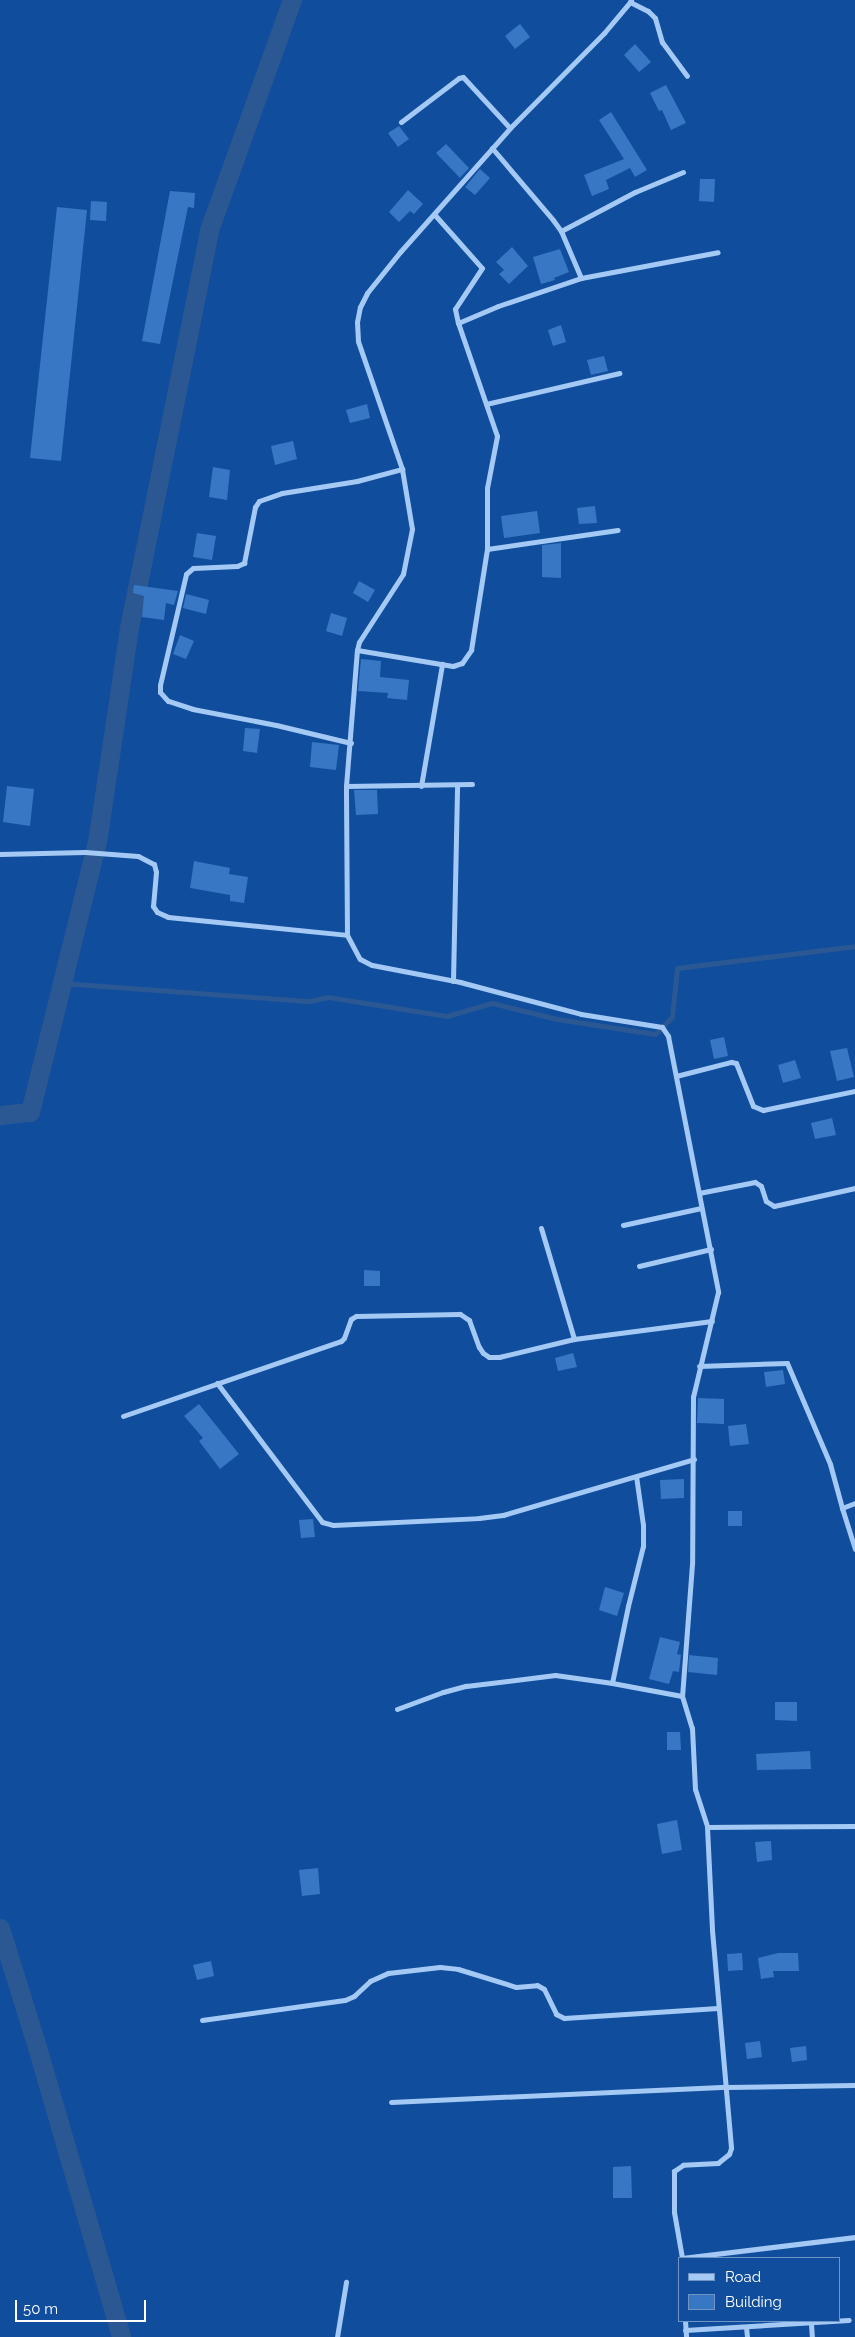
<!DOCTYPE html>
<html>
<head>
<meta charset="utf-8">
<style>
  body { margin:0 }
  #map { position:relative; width:855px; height:2337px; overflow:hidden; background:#104e9d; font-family:Raleway,sans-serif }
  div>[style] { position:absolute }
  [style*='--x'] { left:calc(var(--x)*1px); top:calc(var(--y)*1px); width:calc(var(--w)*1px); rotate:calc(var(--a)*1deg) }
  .stream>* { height:5px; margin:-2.5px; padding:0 2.5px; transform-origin:2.5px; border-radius:2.5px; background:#2b5892 }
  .canal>* { height:19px; margin:-9.5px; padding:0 9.5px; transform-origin:9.5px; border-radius:9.5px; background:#2b5892 }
  .building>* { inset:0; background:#3877c4 }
  .street>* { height:5px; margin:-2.5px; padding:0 2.5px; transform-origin:2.5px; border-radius:2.5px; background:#a5c9f5 }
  span { translate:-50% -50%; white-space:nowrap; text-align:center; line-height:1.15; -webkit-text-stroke:5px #104e9d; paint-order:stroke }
  .legend { position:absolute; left:678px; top:2257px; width:162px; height:65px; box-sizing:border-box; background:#104e9d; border:1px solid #7095c4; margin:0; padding:6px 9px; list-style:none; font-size:15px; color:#fff }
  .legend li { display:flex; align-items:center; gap:10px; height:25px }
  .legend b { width:25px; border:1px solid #7095c4 }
  .scale { position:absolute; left:15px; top:2300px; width:131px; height:22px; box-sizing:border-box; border:2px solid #fff; border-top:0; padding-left:6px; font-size:15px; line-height:18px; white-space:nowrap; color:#fff; -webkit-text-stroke:4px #104e9d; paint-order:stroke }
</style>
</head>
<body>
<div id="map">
  <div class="stream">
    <div style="--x:62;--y:983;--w:249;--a:4.2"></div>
    <div style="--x:310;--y:1001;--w:18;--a:-13"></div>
    <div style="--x:328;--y:997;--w:121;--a:9.1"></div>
    <div style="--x:447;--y:1016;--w:47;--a:-16.1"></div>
    <div style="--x:492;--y:1003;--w:67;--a:13.8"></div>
    <div style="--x:557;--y:1019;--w:99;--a:8.7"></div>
    <div style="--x:655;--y:1034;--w:24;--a:-45"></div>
    <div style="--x:672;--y:1017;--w:49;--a:-84.2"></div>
    <div style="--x:677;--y:968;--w:179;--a:-7"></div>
  </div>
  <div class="canal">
    <div style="--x:0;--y:1115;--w:30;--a:-6"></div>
    <div style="--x:30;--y:1112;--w:278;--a:-76.1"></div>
    <div style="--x:97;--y:842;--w:216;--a:-81.5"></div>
    <div style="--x:129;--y:628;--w:406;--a:-78.6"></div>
    <div style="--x:209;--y:230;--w:245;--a:-70.2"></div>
    <div style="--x:0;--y:1928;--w:125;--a:72.7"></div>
    <div style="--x:37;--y:2047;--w:302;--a:73.8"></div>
  </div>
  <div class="building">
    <div style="clip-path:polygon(520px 24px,530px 37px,515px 49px,505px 36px)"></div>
    <div style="clip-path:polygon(635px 44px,651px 62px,639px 72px,624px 55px)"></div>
    <div style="clip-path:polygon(666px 85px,686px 123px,671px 130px,662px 110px,659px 111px,650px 93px)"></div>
    <div style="clip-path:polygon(611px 112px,647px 170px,635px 177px,630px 168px,606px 180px,609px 189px,592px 196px,584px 175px,624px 159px,599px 120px)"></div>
    <div style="clip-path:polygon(399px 126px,409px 139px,398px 147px,388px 133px)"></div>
    <div style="clip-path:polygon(446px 144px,469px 168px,460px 178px,436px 153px)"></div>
    <div style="clip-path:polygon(480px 169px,490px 178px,475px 195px,465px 187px)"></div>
    <div style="clip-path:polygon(700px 179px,715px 179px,714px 202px,699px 201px)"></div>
    <div style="clip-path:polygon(408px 190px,423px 204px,414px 214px,410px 211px,399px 222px,389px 212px)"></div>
    <div style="clip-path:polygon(170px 191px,195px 193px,194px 208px,188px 207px,160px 344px,142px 341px)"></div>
    <div style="clip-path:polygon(91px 201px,107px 202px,106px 221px,90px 220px)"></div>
    <div style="clip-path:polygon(57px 207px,87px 210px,61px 461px,30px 458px)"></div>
    <div style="clip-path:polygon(512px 247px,528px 266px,509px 284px,499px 274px,504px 270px,496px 262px)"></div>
    <div style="clip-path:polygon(560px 249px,569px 272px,554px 278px,555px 280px,541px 284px,533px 257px)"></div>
    <div style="clip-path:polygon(561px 325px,566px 342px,553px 346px,548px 330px)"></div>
    <div style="clip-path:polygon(604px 356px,608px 371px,591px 375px,587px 360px)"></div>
    <div style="clip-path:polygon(367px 404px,370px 418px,350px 423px,346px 410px)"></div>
    <div style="clip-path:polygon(293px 441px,297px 459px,275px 465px,271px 446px)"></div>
    <div style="clip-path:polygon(213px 467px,230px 470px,227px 500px,209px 497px)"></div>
    <div style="clip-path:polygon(595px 506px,597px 523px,579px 524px,577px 508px)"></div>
    <div style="clip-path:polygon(537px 511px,540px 533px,504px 538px,501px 516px)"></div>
    <div style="clip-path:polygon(197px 533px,216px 536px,212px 560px,193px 557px)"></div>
    <div style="clip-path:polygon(561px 543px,561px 578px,542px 577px,542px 545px)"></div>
    <div style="clip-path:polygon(359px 581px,375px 590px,368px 602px,353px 593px)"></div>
    <div style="clip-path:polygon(134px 585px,178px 591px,174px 605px,166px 603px,164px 620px,142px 617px,144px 596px,133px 593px)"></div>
    <div style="clip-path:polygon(186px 594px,209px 600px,206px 614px,183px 608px)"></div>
    <div style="clip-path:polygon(331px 613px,347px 618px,342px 636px,326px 631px)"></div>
    <div style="clip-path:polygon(180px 635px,194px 641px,186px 659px,173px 654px)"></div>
    <div style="clip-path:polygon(361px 659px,381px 661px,380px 677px,409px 680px,407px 700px,387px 698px,388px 693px,358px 691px)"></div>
    <div style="clip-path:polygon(245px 728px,260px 729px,257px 753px,243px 751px)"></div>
    <div style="clip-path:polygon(312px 742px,339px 745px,336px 770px,310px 767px)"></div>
    <div style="clip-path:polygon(7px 786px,34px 789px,30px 826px,3px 822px)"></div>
    <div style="clip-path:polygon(354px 790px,377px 790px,378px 814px,356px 815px)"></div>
    <div style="clip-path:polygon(194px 861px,230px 868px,229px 874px,248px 877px,244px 903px,230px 901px,230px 895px,190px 888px)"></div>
    <div style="clip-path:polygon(724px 1037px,728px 1056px,714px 1059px,710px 1040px)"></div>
    <div style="clip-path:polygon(847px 1048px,854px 1077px,837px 1081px,830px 1051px)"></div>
    <div style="clip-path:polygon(795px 1060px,801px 1078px,783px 1083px,778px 1065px)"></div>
    <div style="clip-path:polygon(832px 1118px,836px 1135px,815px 1139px,811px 1123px)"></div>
    <div style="clip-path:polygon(364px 1270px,380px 1271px,380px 1286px,364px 1286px)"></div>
    <div style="clip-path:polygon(573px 1353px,577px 1367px,558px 1371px,555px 1358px)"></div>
    <div style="clip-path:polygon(783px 1370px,785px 1384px,766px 1387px,764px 1372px)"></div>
    <div style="clip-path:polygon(698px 1398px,724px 1399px,724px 1424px,697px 1423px)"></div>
    <div style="clip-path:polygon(199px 1404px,239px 1454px,220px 1469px,199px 1441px,203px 1438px,184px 1416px)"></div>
    <div style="clip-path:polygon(746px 1424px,749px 1444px,730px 1446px,728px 1426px)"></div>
    <div style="clip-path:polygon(684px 1479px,684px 1498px,661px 1499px,660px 1480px)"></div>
    <div style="clip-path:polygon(728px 1511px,742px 1511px,742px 1526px,728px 1526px)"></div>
    <div style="clip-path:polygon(313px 1519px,315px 1537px,301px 1538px,299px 1520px)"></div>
    <div style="clip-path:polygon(605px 1587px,624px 1593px,617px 1616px,599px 1610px)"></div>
    <div style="clip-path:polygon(660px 1637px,680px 1642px,677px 1654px,681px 1655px,679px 1672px,673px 1671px,669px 1684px,649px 1679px)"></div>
    <div style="clip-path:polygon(689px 1655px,718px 1658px,717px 1675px,688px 1672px)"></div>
    <div style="clip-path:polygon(775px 1702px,797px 1702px,797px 1721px,775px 1720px)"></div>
    <div style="clip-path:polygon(667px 1732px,680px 1732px,681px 1750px,667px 1750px)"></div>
    <div style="clip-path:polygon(810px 1751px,811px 1769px,757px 1770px,756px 1754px)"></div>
    <div style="clip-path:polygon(677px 1820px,682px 1850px,662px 1854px,657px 1824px)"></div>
    <div style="clip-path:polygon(771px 1841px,772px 1860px,757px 1862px,755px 1842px)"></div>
    <div style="clip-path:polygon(318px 1868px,320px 1894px,302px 1896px,299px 1870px)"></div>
    <div style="clip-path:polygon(742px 1953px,743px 1970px,728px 1971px,727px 1954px)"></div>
    <div style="clip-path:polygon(778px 1953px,798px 1953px,799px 1971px,773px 1971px,774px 1977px,761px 1979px,758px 1958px)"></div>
    <div style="clip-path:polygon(211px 1961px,214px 1976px,197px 1980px,193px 1965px)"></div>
    <div style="clip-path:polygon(760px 2041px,762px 2057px,747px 2059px,745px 2043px)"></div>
    <div style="clip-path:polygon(806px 2046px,807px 2060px,792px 2062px,790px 2048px)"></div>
    <div style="clip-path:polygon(631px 2166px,632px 2198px,613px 2198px,613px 2167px)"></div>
  </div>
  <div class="street">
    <div style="--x:631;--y:0;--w:2;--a:117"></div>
    <div style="--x:630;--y:2;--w:20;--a:27"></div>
    <div style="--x:648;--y:11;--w:10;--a:45"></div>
    <div style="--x:655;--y:18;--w:25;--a:74"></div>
    <div style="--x:662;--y:42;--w:42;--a:53.7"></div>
    <div style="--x:401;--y:122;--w:73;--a:-37.2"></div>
    <div style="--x:459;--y:78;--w:4;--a:-14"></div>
    <div style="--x:463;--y:77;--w:69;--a:47.3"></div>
    <div style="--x:492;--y:148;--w:94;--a:49.7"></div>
    <div style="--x:553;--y:220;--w:14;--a:54"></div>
    <div style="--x:561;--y:231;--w:51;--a:66.9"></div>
    <div style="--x:434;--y:214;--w:72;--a:48.4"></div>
    <div style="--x:482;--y:268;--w:49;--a:123.4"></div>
    <div style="--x:455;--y:309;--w:14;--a:78"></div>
    <div style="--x:561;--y:231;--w:84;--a:-27.8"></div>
    <div style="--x:635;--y:192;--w:52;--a:-22.6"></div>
    <div style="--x:486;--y:404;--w:137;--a:-13.1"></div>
    <div style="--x:487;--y:549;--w:132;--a:-8.3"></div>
    <div style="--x:357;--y:650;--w:8;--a:-76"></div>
    <div style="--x:359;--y:642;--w:81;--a:-57.1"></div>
    <div style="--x:403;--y:574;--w:46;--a:-78.7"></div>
    <div style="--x:412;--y:529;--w:61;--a:-99.5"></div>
    <div style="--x:402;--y:469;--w:135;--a:-109"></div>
    <div style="--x:358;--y:341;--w:19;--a:-93"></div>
    <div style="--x:357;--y:322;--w:15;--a:-79"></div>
    <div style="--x:360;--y:307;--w:16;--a:-63"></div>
    <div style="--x:367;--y:293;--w:53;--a:-51.2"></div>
    <div style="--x:400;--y:252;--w:166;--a:-48.4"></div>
    <div style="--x:510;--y:128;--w:134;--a:-45.3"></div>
    <div style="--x:604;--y:33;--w:40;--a:-50"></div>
    <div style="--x:351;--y:743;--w:77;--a:-166.5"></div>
    <div style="--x:276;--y:725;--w:85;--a:-169.1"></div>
    <div style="--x:193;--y:709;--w:26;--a:-162"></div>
    <div style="--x:168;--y:701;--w:12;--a:-132"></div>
    <div style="--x:160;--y:692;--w:7;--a:-90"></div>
    <div style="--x:160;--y:685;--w:114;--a:-76.8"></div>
    <div style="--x:186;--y:574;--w:9;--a:-41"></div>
    <div style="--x:193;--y:568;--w:44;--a:-2.6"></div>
    <div style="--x:237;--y:566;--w:8;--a:-23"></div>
    <div style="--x:244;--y:563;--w:57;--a:-78.9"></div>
    <div style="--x:255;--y:507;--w:7;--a:-56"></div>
    <div style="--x:259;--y:501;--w:24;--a:-19"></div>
    <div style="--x:282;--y:493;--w:76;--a:-9.1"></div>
    <div style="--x:357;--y:481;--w:47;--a:-14.9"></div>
    <div style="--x:346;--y:786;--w:126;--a:-0.9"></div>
    <div style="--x:421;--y:786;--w:124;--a:-80.2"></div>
    <div style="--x:0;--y:854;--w:85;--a:-1.3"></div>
    <div style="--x:85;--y:852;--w:53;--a:4.3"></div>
    <div style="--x:138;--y:856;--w:18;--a:27"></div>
    <div style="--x:154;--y:864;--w:8;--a:76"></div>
    <div style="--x:156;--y:872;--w:34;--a:95"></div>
    <div style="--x:153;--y:906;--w:7;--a:56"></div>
    <div style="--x:157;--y:912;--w:12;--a:24"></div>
    <div style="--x:168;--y:917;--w:180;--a:5.7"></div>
    <div style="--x:347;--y:935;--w:27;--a:62"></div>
    <div style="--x:360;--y:959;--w:13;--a:27"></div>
    <div style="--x:372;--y:965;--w:90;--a:10.9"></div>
    <div style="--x:460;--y:982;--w:125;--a:14.8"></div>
    <div style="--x:581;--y:1014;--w:82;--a:9.1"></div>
    <div style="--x:662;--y:1027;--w:11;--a:56"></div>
    <div style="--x:668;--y:1036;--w:261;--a:78.9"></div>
    <div style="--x:718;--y:1292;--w:108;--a:103.4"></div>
    <div style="--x:693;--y:1397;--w:167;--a:90.3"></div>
    <div style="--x:692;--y:1564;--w:132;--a:94.3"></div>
    <div style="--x:682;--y:1696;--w:34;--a:73"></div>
    <div style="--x:692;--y:1728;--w:61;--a:87.2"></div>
    <div style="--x:695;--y:1789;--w:40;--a:72"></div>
    <div style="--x:707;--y:1827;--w:103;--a:87.2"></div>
    <div style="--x:712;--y:1930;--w:219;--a:85"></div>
    <div style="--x:731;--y:2148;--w:6;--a:108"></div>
    <div style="--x:729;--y:2154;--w:14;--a:141"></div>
    <div style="--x:718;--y:2163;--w:35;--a:177"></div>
    <div style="--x:683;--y:2165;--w:11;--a:146"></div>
    <div style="--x:674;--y:2171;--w:41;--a:90"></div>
    <div style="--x:674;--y:2212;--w:47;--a:80.1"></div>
    <div style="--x:347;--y:935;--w:149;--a:-90.4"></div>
    <div style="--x:346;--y:786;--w:136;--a:-85.4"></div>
    <div style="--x:357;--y:650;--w:97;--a:9.5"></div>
    <div style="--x:453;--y:666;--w:9;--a:-18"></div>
    <div style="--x:462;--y:663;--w:16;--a:-55"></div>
    <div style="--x:471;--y:650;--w:102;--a:-81"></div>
    <div style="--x:487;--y:549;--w:61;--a:-90"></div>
    <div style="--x:487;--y:488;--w:53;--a:-79.1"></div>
    <div style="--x:497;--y:436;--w:120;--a:-109"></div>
    <div style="--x:458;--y:323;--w:43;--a:-23"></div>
    <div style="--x:498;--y:306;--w:88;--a:-18.6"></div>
    <div style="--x:581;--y:278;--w:139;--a:-10.7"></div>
    <div style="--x:453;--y:981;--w:196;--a:-88.8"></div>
    <div style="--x:676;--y:1076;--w:57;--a:-14.3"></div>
    <div style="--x:731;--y:1062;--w:5;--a:11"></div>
    <div style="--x:736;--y:1063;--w:46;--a:68.4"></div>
    <div style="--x:753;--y:1106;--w:11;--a:22"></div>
    <div style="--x:763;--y:1110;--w:94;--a:-11.7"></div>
    <div style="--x:699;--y:1193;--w:57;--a:-11.1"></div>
    <div style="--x:755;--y:1182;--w:7;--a:34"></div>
    <div style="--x:761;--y:1186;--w:16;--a:72"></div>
    <div style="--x:766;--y:1201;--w:9;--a:32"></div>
    <div style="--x:774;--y:1206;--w:83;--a:-12.5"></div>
    <div style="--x:623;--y:1225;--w:80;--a:-12.3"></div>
    <div style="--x:541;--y:1228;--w:116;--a:73.4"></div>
    <div style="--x:639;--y:1266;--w:74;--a:-13.3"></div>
    <div style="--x:699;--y:1366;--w:88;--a:-2"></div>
    <div style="--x:787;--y:1363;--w:110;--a:66.9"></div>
    <div style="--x:830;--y:1464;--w:46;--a:74.7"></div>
    <div style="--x:217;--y:1383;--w:174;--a:52.9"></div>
    <div style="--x:322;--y:1522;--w:11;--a:15"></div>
    <div style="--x:333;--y:1525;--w:146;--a:-2.7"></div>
    <div style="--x:479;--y:1518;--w:24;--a:-7"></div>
    <div style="--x:503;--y:1515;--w:199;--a:-16.3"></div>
    <div style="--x:123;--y:1416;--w:231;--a:-19"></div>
    <div style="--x:341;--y:1341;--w:4;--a:-45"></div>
    <div style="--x:344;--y:1338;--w:20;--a:-70"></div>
    <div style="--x:351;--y:1319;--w:6;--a:-31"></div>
    <div style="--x:356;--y:1316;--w:104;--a:-1.1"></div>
    <div style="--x:460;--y:1314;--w:11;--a:34"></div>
    <div style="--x:469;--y:1320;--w:29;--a:70"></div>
    <div style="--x:479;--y:1347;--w:7;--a:56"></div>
    <div style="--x:483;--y:1353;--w:7;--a:34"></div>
    <div style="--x:489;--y:1357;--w:10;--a:0"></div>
    <div style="--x:499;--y:1357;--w:77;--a:-13.5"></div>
    <div style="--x:574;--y:1339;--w:139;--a:-7.4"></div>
    <div style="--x:855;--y:1503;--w:14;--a:159"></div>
    <div style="--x:842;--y:1508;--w:43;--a:72.4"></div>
    <div style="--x:612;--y:1683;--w:79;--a:-78.3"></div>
    <div style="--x:628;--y:1606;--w:62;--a:-76"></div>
    <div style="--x:643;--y:1546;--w:21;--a:-90"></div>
    <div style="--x:643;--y:1525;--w:49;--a:-98.1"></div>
    <div style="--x:397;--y:1709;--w:49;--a:-20.3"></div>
    <div style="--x:443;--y:1692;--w:24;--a:-15"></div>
    <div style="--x:466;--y:1686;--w:90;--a:-7"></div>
    <div style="--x:555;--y:1675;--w:58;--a:8"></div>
    <div style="--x:612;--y:1683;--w:71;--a:10.5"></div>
    <div style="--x:707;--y:1827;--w:148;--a:-0.4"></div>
    <div style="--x:202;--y:2020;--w:144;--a:-8"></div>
    <div style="--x:345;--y:2000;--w:10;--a:-24"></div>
    <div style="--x:354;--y:1996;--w:22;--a:-43"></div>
    <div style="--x:370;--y:1981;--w:20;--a:-24"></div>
    <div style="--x:388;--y:1973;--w:52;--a:-6.6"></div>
    <div style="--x:440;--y:1967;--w:18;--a:6"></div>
    <div style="--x:458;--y:1969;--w:61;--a:17.2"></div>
    <div style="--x:516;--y:1987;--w:21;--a:-5"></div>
    <div style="--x:537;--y:1985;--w:8;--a:30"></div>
    <div style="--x:544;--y:1989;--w:28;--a:64"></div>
    <div style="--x:556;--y:2014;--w:9;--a:27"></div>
    <div style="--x:564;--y:2018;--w:154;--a:-3.7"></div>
    <div style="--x:391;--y:2102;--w:336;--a:-2.6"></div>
    <div style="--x:727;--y:2087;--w:128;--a:-0.9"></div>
    <div style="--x:682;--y:2258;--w:174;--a:-6.9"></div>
    <div style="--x:685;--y:2321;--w:16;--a:86"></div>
    <div style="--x:811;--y:2324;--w:13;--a:86"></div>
    <div style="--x:746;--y:2327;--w:10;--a:84"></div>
    <div style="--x:685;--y:2330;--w:164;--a:-3.5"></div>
    <div style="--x:337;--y:2337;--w:56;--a:-80.7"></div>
  </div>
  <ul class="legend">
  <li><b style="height:6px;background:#a5c9f5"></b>Road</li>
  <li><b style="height:14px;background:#3877c4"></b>Building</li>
  </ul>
  <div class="scale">50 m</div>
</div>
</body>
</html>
